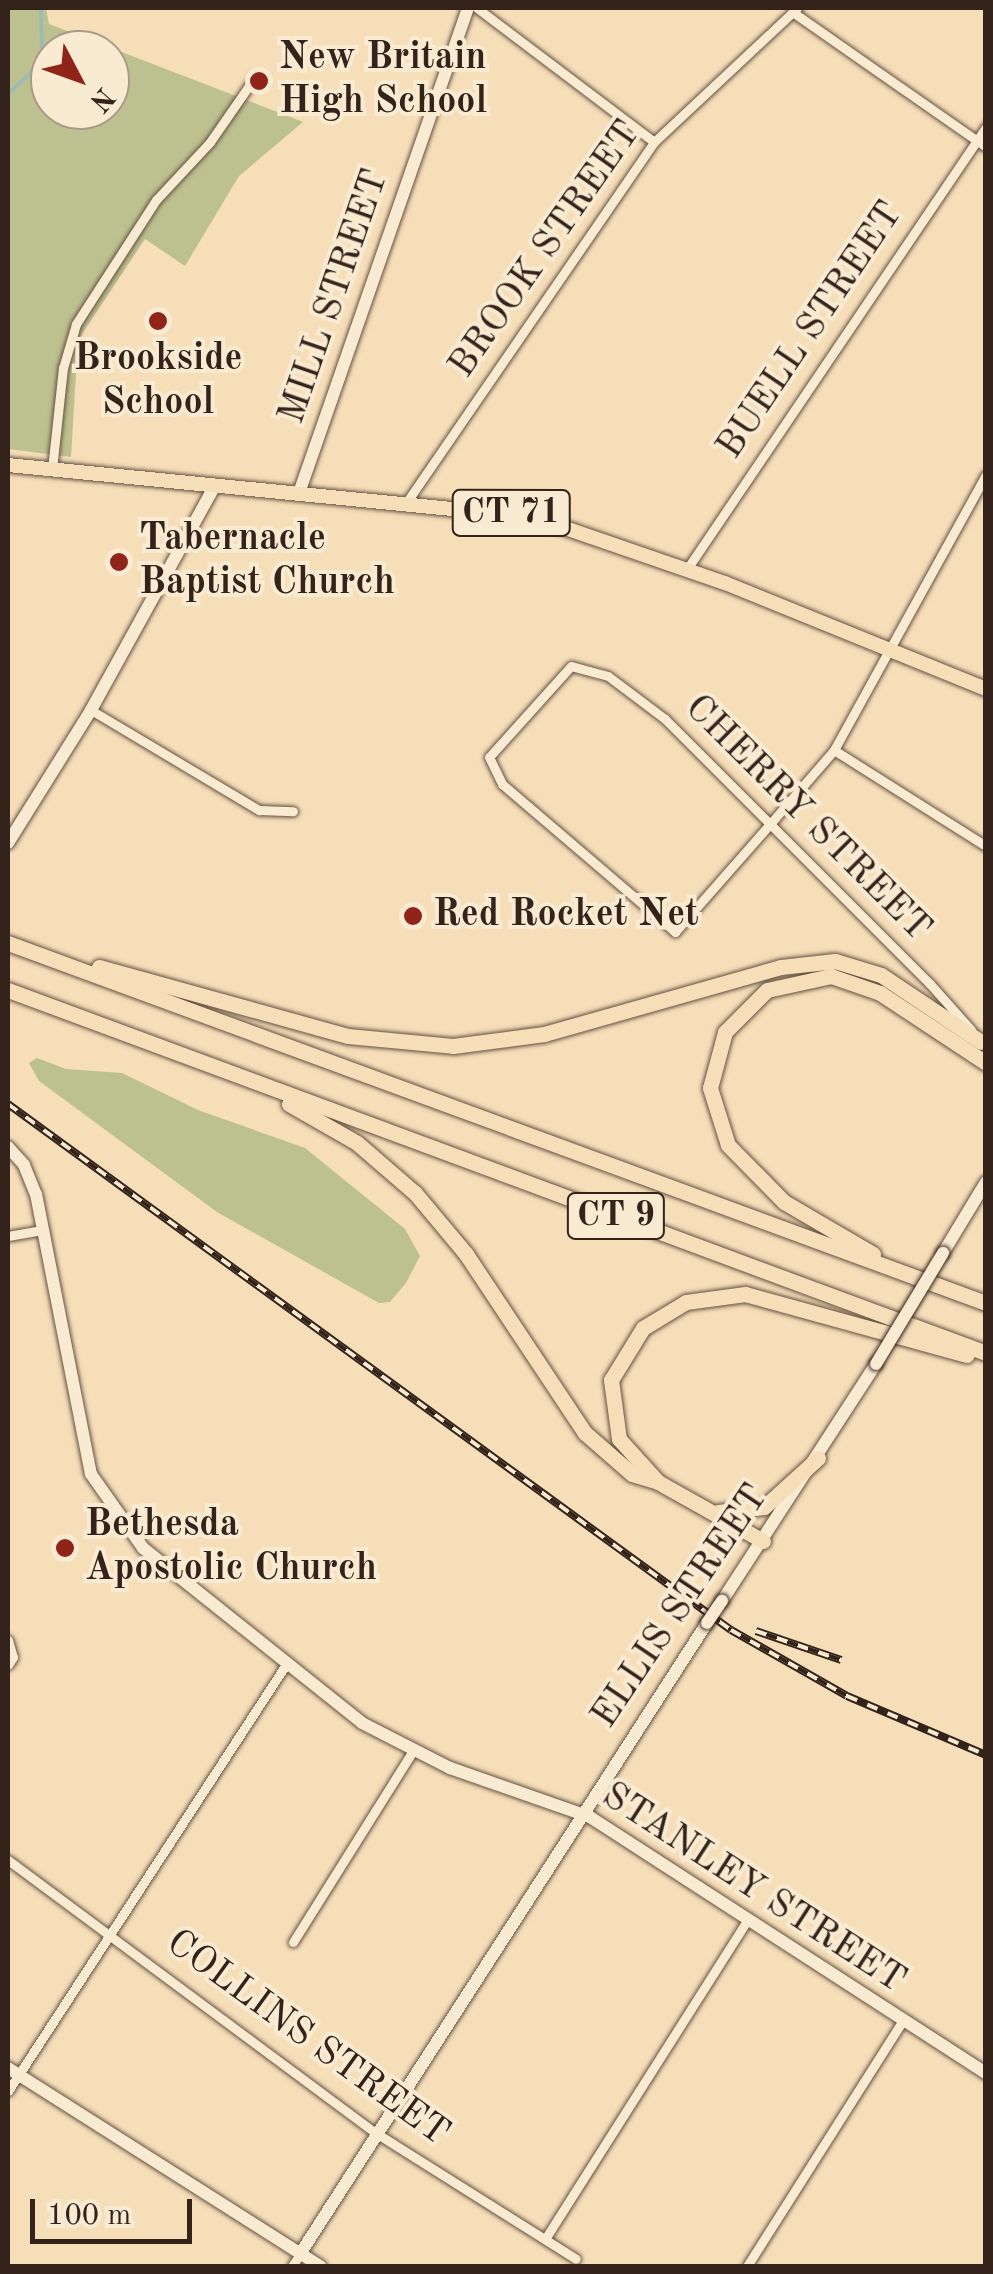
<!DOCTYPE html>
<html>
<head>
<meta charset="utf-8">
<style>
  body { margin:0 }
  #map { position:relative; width:993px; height:2274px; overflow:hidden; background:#f6deb9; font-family:"Old Standard TT",serif }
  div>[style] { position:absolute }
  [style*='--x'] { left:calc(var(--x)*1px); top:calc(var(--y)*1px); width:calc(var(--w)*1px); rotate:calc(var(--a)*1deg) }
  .green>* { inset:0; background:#bdc18f }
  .stream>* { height:4px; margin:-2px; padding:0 2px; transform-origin:2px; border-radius:2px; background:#9dbbb4 }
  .roads { filter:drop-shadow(0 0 2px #645242) drop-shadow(0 0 2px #645242) }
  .street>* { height:9px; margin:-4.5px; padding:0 4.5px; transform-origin:4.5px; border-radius:4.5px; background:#f9ead2 }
  .secondary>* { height:12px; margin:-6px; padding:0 6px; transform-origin:6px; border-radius:6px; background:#f9ead2 }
  .primary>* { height:14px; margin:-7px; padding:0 7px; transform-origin:7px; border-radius:7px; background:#f6deb9 }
  .highway>* { height:15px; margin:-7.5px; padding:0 7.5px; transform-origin:7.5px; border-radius:7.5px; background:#f6deb9 }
  .rail>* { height:8px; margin-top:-4px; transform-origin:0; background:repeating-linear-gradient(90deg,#f9ead2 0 11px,#33231a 0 22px); box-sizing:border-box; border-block:2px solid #33231a }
  .bridges { filter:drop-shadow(0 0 2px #33231a) drop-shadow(0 0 2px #33231a) }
  .secondary-bridge>* { height:12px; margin:-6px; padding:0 6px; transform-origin:6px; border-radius:6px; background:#f9ead2 }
  .dots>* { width:28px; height:28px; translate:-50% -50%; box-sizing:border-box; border:5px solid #f9ead2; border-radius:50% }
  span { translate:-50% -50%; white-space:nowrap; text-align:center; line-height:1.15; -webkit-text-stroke:8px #f9ead2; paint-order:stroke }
  .shield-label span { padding:2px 8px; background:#f9ead2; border:2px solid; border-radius:8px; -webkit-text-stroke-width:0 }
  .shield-label { font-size:35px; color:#33231a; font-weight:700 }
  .poi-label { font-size:38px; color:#33231a; font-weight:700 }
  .left { translate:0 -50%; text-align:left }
  .street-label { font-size:38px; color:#33231a }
  .frame { position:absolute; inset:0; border:10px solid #33231a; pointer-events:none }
  .north { position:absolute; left:30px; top:30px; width:100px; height:100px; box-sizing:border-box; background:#f9ead2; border:2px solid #aa9a88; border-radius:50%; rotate:131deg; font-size:28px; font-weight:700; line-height:40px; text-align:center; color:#33231a }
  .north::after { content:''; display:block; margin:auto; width:35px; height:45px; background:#8f2418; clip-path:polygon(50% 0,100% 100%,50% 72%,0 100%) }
  .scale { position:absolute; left:30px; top:2199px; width:162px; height:45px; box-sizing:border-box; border:5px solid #33231a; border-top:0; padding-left:12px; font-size:30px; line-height:35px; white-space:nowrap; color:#33231a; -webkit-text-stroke:8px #f9ead2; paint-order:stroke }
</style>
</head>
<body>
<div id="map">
  <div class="green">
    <div style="clip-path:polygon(evenodd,8px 8px,46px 8px,49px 24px,303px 122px,239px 176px,185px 266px,145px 239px,78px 340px,71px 457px,8px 449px,8px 8px,50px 50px,110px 50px,110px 110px,50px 110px,50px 50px)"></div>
    <div style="clip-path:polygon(37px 1058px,66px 1069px,122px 1073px,198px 1110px,305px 1148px,405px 1229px,420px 1256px,406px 1283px,390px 1302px,379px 1303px,217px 1212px,39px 1081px,29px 1063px)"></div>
  </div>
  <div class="stream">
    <div style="--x:8;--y:94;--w:34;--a:-43"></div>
    <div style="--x:33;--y:71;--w:21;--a:-65"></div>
    <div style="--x:42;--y:52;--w:44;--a:-91.3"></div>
  </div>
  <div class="roads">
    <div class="street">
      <div style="--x:477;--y:8;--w:222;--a:37.1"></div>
      <div style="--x:794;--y:13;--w:234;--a:34.9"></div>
      <div style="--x:52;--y:469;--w:102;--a:-83.8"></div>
      <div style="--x:63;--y:368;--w:46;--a:-73.5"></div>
      <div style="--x:76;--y:324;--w:148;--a:-57.2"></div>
      <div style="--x:156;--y:200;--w:79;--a:-47"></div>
      <div style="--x:210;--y:142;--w:79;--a:-55.3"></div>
      <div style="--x:406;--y:503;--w:438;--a:-55.5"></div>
      <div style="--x:654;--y:142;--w:196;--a:-43.1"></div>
      <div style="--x:687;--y:569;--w:534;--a:-55.92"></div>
      <div style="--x:91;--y:710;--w:196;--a:30.8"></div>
      <div style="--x:259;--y:810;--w:34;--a:2"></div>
      <div style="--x:834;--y:750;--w:180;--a:32.3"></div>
      <div style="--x:971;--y:1030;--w:62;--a:-131.7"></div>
      <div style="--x:930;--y:984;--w:375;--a:-135"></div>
      <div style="--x:665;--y:719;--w:71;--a:-143"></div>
      <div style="--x:608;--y:676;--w:38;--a:-165"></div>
      <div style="--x:571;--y:666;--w:122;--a:132"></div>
      <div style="--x:489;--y:757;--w:30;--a:64"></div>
      <div style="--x:502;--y:784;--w:228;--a:40.5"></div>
      <div style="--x:675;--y:932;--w:144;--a:-48.7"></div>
      <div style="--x:770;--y:824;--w:98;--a:-49.1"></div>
      <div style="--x:834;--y:750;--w:314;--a:-61.1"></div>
      <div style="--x:8;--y:1236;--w:36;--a:-10"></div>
      <div style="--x:8;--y:1640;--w:18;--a:74"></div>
      <div style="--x:13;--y:1657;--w:9;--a:122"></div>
      <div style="--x:8;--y:1860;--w:458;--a:36.6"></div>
      <div style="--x:376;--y:2133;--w:236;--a:32.2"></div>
      <div style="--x:293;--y:1942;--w:226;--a:-57.9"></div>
      <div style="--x:8;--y:2091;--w:507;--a:-56.91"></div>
      <div style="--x:545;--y:2239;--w:379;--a:-57.6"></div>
      <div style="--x:292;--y:2266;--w:14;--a:-56"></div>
      <div style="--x:747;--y:2266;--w:291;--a:-57.6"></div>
    </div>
    <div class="secondary">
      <div style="--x:299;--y:493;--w:514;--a:-70.79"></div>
      <div style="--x:8;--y:843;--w:157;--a:-58"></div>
      <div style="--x:91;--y:710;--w:257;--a:-61.1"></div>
      <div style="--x:8;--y:1147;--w:24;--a:48"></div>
      <div style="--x:24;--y:1165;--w:31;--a:68"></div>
      <div style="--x:36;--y:1194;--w:285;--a:78.9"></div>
      <div style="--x:91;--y:1474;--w:90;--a:54.9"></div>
      <div style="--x:143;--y:1548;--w:280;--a:38.6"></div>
      <div style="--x:362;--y:1723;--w:99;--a:27.1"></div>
      <div style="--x:450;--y:1768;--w:148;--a:19.3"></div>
      <div style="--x:590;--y:1817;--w:472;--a:32.9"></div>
      <div style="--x:943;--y:1253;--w:83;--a:-58.8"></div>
      <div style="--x:722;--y:1601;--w:283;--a:-57"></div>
      <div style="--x:8;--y:2068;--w:370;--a:32.4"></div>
      <div style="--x:300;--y:2254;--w:751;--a:-57.18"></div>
    </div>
    <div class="primary">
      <div style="--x:8;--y:465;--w:528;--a:5.66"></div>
      <div style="--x:533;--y:517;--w:203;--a:19"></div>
      <div style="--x:725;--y:583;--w:282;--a:22.1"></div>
    </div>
    <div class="highway">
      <div style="--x:8;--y:943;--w:1042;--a:20.21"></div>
      <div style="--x:99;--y:967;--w:258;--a:15.5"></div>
      <div style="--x:348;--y:1036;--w:105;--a:5.4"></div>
      <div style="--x:453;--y:1046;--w:92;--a:-7.5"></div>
      <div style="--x:544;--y:1034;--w:246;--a:-15.8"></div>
      <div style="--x:781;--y:967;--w:54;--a:-6.3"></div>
      <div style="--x:835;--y:961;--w:48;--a:16.9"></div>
      <div style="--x:881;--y:975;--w:120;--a:33.8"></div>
      <div style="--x:8;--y:990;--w:1043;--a:20.36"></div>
      <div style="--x:289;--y:1104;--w:78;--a:29.8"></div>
      <div style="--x:357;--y:1143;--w:77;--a:40.8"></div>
      <div style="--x:415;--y:1193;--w:80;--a:50.1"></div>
      <div style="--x:466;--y:1254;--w:215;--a:56.4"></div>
      <div style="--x:585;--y:1433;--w:62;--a:41.1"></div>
      <div style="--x:632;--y:1474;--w:27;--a:17"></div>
      <div style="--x:873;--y:1254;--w:103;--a:-149.7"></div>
      <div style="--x:784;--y:1202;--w:80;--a:-134.5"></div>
      <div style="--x:728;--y:1145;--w:60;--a:-107.5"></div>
      <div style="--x:710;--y:1088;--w:58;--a:-75"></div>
      <div style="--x:725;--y:1032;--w:59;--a:-45"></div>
      <div style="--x:767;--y:990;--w:66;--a:-12.3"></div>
      <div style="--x:831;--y:976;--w:52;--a:19.1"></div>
      <div style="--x:880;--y:993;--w:127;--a:33.4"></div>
      <div style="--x:718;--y:1512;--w:46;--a:-6.2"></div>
      <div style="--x:764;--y:1507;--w:73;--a:-42.2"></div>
      <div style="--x:763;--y:1541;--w:120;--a:-150.7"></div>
      <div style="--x:658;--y:1482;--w:58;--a:-132.2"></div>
      <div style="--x:619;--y:1439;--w:60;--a:-97.7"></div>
      <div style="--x:611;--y:1380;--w:61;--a:-58.4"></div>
      <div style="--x:643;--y:1328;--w:50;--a:-31.2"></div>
      <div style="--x:686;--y:1302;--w:60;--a:-7.7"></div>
      <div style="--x:745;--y:1294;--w:230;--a:15.4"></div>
    </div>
  </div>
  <div class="rail">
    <div style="--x:8;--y:1104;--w:894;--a:36.04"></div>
    <div style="--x:731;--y:1630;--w:133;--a:29.6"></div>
    <div style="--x:847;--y:1696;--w:151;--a:23"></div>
    <div style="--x:756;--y:1631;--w:90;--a:18.8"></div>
  </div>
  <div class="bridges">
    <div class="secondary-bridge">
      <div style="--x:876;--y:1364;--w:130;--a:-58.9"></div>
      <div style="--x:707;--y:1623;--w:27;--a:-56"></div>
    </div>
  </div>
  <div class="dots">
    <div style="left:259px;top:81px;background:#8f2418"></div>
    <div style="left:158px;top:321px;background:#8f2418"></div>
    <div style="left:119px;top:562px;background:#8f2418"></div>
    <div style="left:413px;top:916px;background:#8f2418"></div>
    <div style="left:65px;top:1548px;background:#8f2418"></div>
  </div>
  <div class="shield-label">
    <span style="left:511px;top:513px">CT 71</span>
    <span style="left:616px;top:1216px">CT 9</span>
  </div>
  <div class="poi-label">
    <span class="left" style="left:279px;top:81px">New Britain<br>High School</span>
    <span style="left:158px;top:382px">Brookside<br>School</span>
    <span class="left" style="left:139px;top:562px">Tabernacle<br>Baptist Church</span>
    <span class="left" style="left:433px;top:916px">Red Rocket Net</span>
    <span class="left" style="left:85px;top:1548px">Bethesda<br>Apostolic Church</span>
  </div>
  <div class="street-label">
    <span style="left:546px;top:250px;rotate:-55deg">BROOK STREET</span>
    <span style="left:335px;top:297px;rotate:-71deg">MILL STREET</span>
    <span style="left:811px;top:331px;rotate:-56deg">BUELL STREET</span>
    <span style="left:807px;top:819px;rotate:45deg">CHERRY STREET</span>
    <span style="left:681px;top:1607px;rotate:-56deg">ELLIS STREET</span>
    <span style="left:753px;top:1889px;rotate:33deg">STANLEY STREET</span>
    <span style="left:307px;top:2039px;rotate:36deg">COLLINS STREET</span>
  </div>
  <div class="frame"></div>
  <div class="north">N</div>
  <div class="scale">100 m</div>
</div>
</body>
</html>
